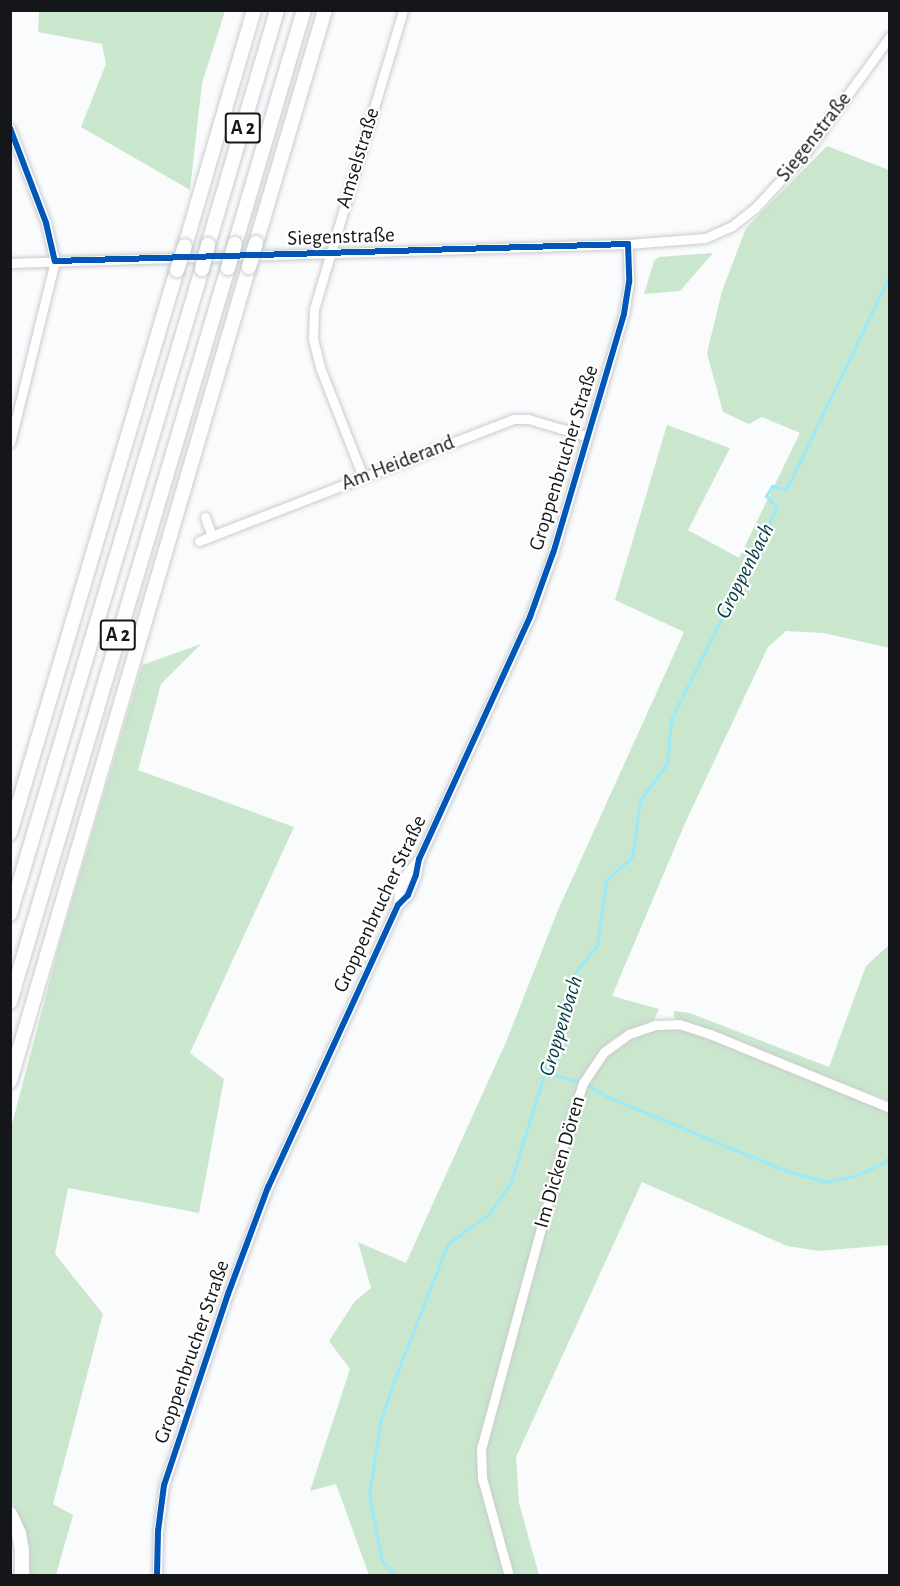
<!DOCTYPE html>
<html>
<head>
<meta charset="utf-8">
<style>
  body { margin:0 }
  #map { position:relative; width:900px; height:1586px; overflow:hidden; background:#f9fbfd; font-family:"Alegreya Sans",sans-serif }
  div>[style] { position:absolute }
  [style*='--x'] { left:calc(var(--x)*1px); top:calc(var(--y)*1px); width:calc(var(--w)*1px); rotate:calc(var(--a)*1deg) }
  .green>* { inset:0; background:#cae7cd }
  .stream>* { height:3px; margin:-1.5px; padding:0 1.5px; transform-origin:1.5px; border-radius:1.5px; background:#9aeafc }
  .roads { filter:drop-shadow(0 0 2px #c9cbce) drop-shadow(0 0 2px #c9cbce) }
  .minor>* { height:9px; margin:-4.5px; padding:0 4.5px; transform-origin:4.5px; border-radius:4.5px; background:#fefeff }
  .highway>* { height:14px; margin:-7px; padding:0 7px; transform-origin:7px; border-radius:7px; background:#fefeff }
  .bridges { filter:drop-shadow(0 0 2px #c9cbce) drop-shadow(0 0 2px #c9cbce) }
  .highway-bridge>* { height:14px; margin:-7px; padding:0 7px; transform-origin:7px; border-radius:7px; background:#fefeff }
  .cycleway>* { height:6px; margin:-3px; padding:0 3px; transform-origin:3px; border-radius:3px; background:#0057b8 }
  span { translate:-50% -50%; white-space:nowrap; text-align:center; line-height:1.15; -webkit-text-stroke:4.5px #fff; paint-order:stroke }
  .shield-label span { padding:2px 4px; background:#fff; border:2px solid; border-radius:4px; -webkit-text-stroke-width:0 }
  .shield-label { font-size:20px; color:#151619; font-weight:700 }
  .street-label { font-size:21px; color:#151619 }
  .water-label { font-size:22px; color:#013a43; font-style:italic }
  .frame { position:absolute; inset:0; border:12px solid #151619; pointer-events:none }
</style>
</head>
<body>
<div id="map">
  <div class="green">
    <div style="clip-path:polygon(39px 11px,225px 11px,202px 83px,190px 190px,81px 127px,106px 64px,102px 44px,38px 32px)"></div>
    <div style="clip-path:polygon(827px 146px,889px 170px,889px 648px,824px 633px,786px 631px,768px 647px,686px 821px,612px 996px,659px 1009px,654px 1020px,614px 1038px,601px 1049px,579px 1082px,622px 1039px,655px 1026px,709px 1029px,674px 1018px,674px 1011px,690px 1013px,829px 1067px,866px 966px,889px 945px,889px 1101px,834px 1080px,889px 1112px,889px 1245px,819px 1251px,787px 1246px,642px 1182px,516px 1457px,519px 1503px,539px 1575px,369px 1575px,336px 1484px,310px 1491px,350px 1369px,329px 1341px,355px 1301px,371px 1288px,358px 1242px,406px 1263px,506px 1042px,558px 910px,684px 632px,615px 600px,667px 425px,730px 448px,688px 530px,739px 558px,800px 433px,762px 417px,749px 424px,723px 412px,707px 353px,722px 291px,746px 228px)"></div>
    <div style="clip-path:polygon(713px 253px,680px 291px,644px 294px,654px 261px,659px 257px)"></div>
    <div style="clip-path:polygon(201px 644px,161px 684px,138px 770px,294px 827px,190px 1053px,224px 1079px,199px 1213px,68px 1188px,55px 1254px,103px 1314px,53px 1504px,73px 1515px,56px 1575px,27px 1575px,26px 1542px,21px 1519px,11px 1502px,11px 1128px,60px 942px,142px 665px)"></div>
  </div>
  <div class="stream">
    <div style="--x:545;--y:1072;--w:36;--a:16"></div>
    <div style="--x:587;--y:1085;--w:22;--a:30"></div>
    <div style="--x:606;--y:1096;--w:190;--a:22.6"></div>
    <div style="--x:781;--y:1169;--w:47;--a:16.1"></div>
    <div style="--x:826;--y:1182;--w:33;--a:-12"></div>
    <div style="--x:858;--y:1175;--w:28;--a:-26"></div>
    <div style="--x:883;--y:1163;--w:10;--a:-45"></div>
    <div style="--x:395;--y:1576;--w:20;--a:-131"></div>
    <div style="--x:382;--y:1561;--w:67;--a:-101.1"></div>
    <div style="--x:369;--y:1495;--w:77;--a:-81"></div>
    <div style="--x:381;--y:1419;--w:49;--a:-70.8"></div>
    <div style="--x:397;--y:1373;--w:140;--a:-68.6"></div>
    <div style="--x:448;--y:1243;--w:49;--a:-35"></div>
    <div style="--x:488;--y:1215;--w:38;--a:-55"></div>
    <div style="--x:510;--y:1184;--w:148;--a:-72.7"></div>
    <div style="--x:554;--y:1043;--w:36;--a:-69"></div>
    <div style="--x:567;--y:1009;--w:32;--a:-81"></div>
    <div style="--x:572;--y:977;--w:41;--a:-52"></div>
    <div style="--x:597;--y:945;--w:65;--a:-82"></div>
    <div style="--x:606;--y:881;--w:35;--a:-43"></div>
    <div style="--x:632;--y:857;--w:58;--a:-82"></div>
    <div style="--x:640;--y:800;--w:45;--a:-53.1"></div>
    <div style="--x:667;--y:764;--w:45;--a:-84.9"></div>
    <div style="--x:671;--y:719;--w:237;--a:-63.4"></div>
    <div style="--x:777;--y:507;--w:16;--a:-135"></div>
    <div style="--x:766;--y:496;--w:12;--a:-59"></div>
    <div style="--x:772;--y:486;--w:15;--a:16"></div>
    <div style="--x:786;--y:490;--w:239;--a:-64.2"></div>
  </div>
  <div class="roads">
    <div class="minor">
      <div style="--x:10;--y:128;--w:102;--a:69.2"></div>
      <div style="--x:46;--y:223;--w:39;--a:77"></div>
      <div style="--x:55;--y:261;--w:187;--a:103.9"></div>
      <div style="--x:10;--y:263;--w:618;--a:-1.76"></div>
      <div style="--x:628;--y:244;--w:77;--a:-4.5"></div>
      <div style="--x:705;--y:238;--w:30;--a:-24"></div>
      <div style="--x:732;--y:226;--w:29;--a:-38"></div>
      <div style="--x:755;--y:208;--w:72;--a:-47.2"></div>
      <div style="--x:804;--y:155;--w:147;--a:-54.1"></div>
      <div style="--x:363;--y:477;--w:118;--a:-111.4"></div>
      <div style="--x:320;--y:367;--w:30;--a:-104"></div>
      <div style="--x:313;--y:338;--w:29;--a:-88"></div>
      <div style="--x:314;--y:309;--w:312;--a:-73.4"></div>
      <div style="--x:205;--y:517;--w:20;--a:70"></div>
      <div style="--x:199;--y:541;--w:338;--a:-21.2"></div>
      <div style="--x:514;--y:419;--w:14;--a:0"></div>
      <div style="--x:528;--y:419;--w:60;--a:16.3"></div>
      <div style="--x:398;--y:905;--w:14;--a:-86"></div>
      <div style="--x:399;--y:891;--w:21;--a:-65"></div>
      <div style="--x:408;--y:872;--w:17;--a:-50"></div>
      <div style="--x:157;--y:1576;--w:45;--a:-88.7"></div>
      <div style="--x:158;--y:1531;--w:46;--a:-82.6"></div>
      <div style="--x:164;--y:1485;--w:201;--a:-71.5"></div>
      <div style="--x:228;--y:1294;--w:114;--a:-69.5"></div>
      <div style="--x:268;--y:1187;--w:311;--a:-65.3"></div>
      <div style="--x:398;--y:905;--w:14;--a:-45"></div>
      <div style="--x:408;--y:895;--w:22;--a:-68"></div>
      <div style="--x:416;--y:875;--w:16;--a:-79"></div>
      <div style="--x:419;--y:859;--w:266;--a:-65.4"></div>
      <div style="--x:530;--y:617;--w:68;--a:-70.2"></div>
      <div style="--x:553;--y:553;--w:249;--a:-73.5"></div>
      <div style="--x:624;--y:314;--w:32;--a:-81"></div>
      <div style="--x:629;--y:282;--w:38;--a:-92"></div>
      <div style="--x:509;--y:1576;--w:102;--a:-105.4"></div>
      <div style="--x:482;--y:1478;--w:29;--a:-92"></div>
      <div style="--x:481;--y:1449;--w:335;--a:-74.8"></div>
      <div style="--x:569;--y:1126;--w:45;--a:-72"></div>
      <div style="--x:583;--y:1083;--w:37;--a:-56"></div>
      <div style="--x:604;--y:1052;--w:31;--a:-36"></div>
      <div style="--x:629;--y:1034;--w:28;--a:-19"></div>
      <div style="--x:655;--y:1025;--w:24;--a:-2"></div>
      <div style="--x:679;--y:1024;--w:33;--a:18"></div>
      <div style="--x:710;--y:1034;--w:195;--a:22.3"></div>
    </div>
    <div class="highway">
      <div style="--x:256;--y:243;--w:243;--a:-73.5"></div>
      <div style="--x:235;--y:244;--w:244;--a:-73.6"></div>
      <div style="--x:208;--y:245;--w:245;--a:-73.6"></div>
      <div style="--x:185;--y:246;--w:246;--a:-73.7"></div>
      <div style="--x:10;--y:833;--w:587;--a:-73.48"></div>
      <div style="--x:10;--y:914;--w:673;--a:-73.42"></div>
      <div style="--x:10;--y:1002;--w:766;--a:-73.46"></div>
      <div style="--x:10;--y:1081;--w:848;--a:-73.64"></div>
      <div style="--x:10;--y:1514;--w:21;--a:65"></div>
      <div style="--x:19;--y:1533;--w:17;--a:80"></div>
      <div style="--x:22;--y:1550;--w:26;--a:90"></div>
    </div>
  </div>
  <div class="bridges">
    <div class="highway-bridge">
      <div style="--x:249;--y:267;--w:25;--a:-74"></div>
      <div style="--x:228;--y:268;--w:25;--a:-74"></div>
      <div style="--x:202;--y:269;--w:25;--a:-76"></div>
      <div style="--x:177;--y:270;--w:25;--a:-72"></div>
    </div>
  </div>
  <div class="cycleway">
    <div style="--x:10;--y:128;--w:102;--a:69.2"></div>
    <div style="--x:46;--y:223;--w:39;--a:77"></div>
    <div style="--x:55;--y:261;--w:573;--a:-1.7"></div>
    <div style="--x:628;--y:244;--w:38;--a:88"></div>
    <div style="--x:629;--y:282;--w:32;--a:99"></div>
    <div style="--x:624;--y:314;--w:249;--a:106.5"></div>
    <div style="--x:553;--y:553;--w:68;--a:109.8"></div>
    <div style="--x:530;--y:617;--w:266;--a:114.6"></div>
    <div style="--x:419;--y:859;--w:16;--a:101"></div>
    <div style="--x:416;--y:875;--w:22;--a:112"></div>
    <div style="--x:408;--y:895;--w:14;--a:135"></div>
    <div style="--x:398;--y:905;--w:311;--a:114.7"></div>
    <div style="--x:268;--y:1187;--w:114;--a:110.5"></div>
    <div style="--x:228;--y:1294;--w:201;--a:108.5"></div>
    <div style="--x:164;--y:1485;--w:46;--a:97.4"></div>
    <div style="--x:158;--y:1531;--w:45;--a:91.3"></div>
  </div>
  <div class="shield-label">
    <span style="left:243px;top:128px">A 2</span>
    <span style="left:118px;top:635px">A 2</span>
  </div>
  <div class="street-label">
    <span style="left:814px;top:137px;rotate:-52deg">Siegenstraße</span>
    <span style="left:358px;top:158px;rotate:-73deg">Amselstraße</span>
    <span style="left:341px;top:237px;rotate:-2deg">Siegenstraße</span>
    <span style="left:564px;top:458px;rotate:-73deg">Groppenbrucher Straße</span>
    <span style="left:398px;top:463px;rotate:-21deg">Am Heiderand</span>
    <span style="left:380px;top:904px;rotate:-65deg">Groppenbrucher Straße</span>
    <span style="left:560px;top:1162px;rotate:-74deg">Im Dicken Dören</span>
    <span style="left:192px;top:1352px;rotate:-71deg">Groppenbrucher Straße</span>
  </div>
  <div class="water-label">
    <span style="left:745px;top:571px;rotate:-63deg">Groppenbach</span>
    <span style="left:561px;top:1026px;rotate:-73deg">Groppenbach</span>
  </div>
  <div class="frame"></div>
</div>
</body>
</html>
